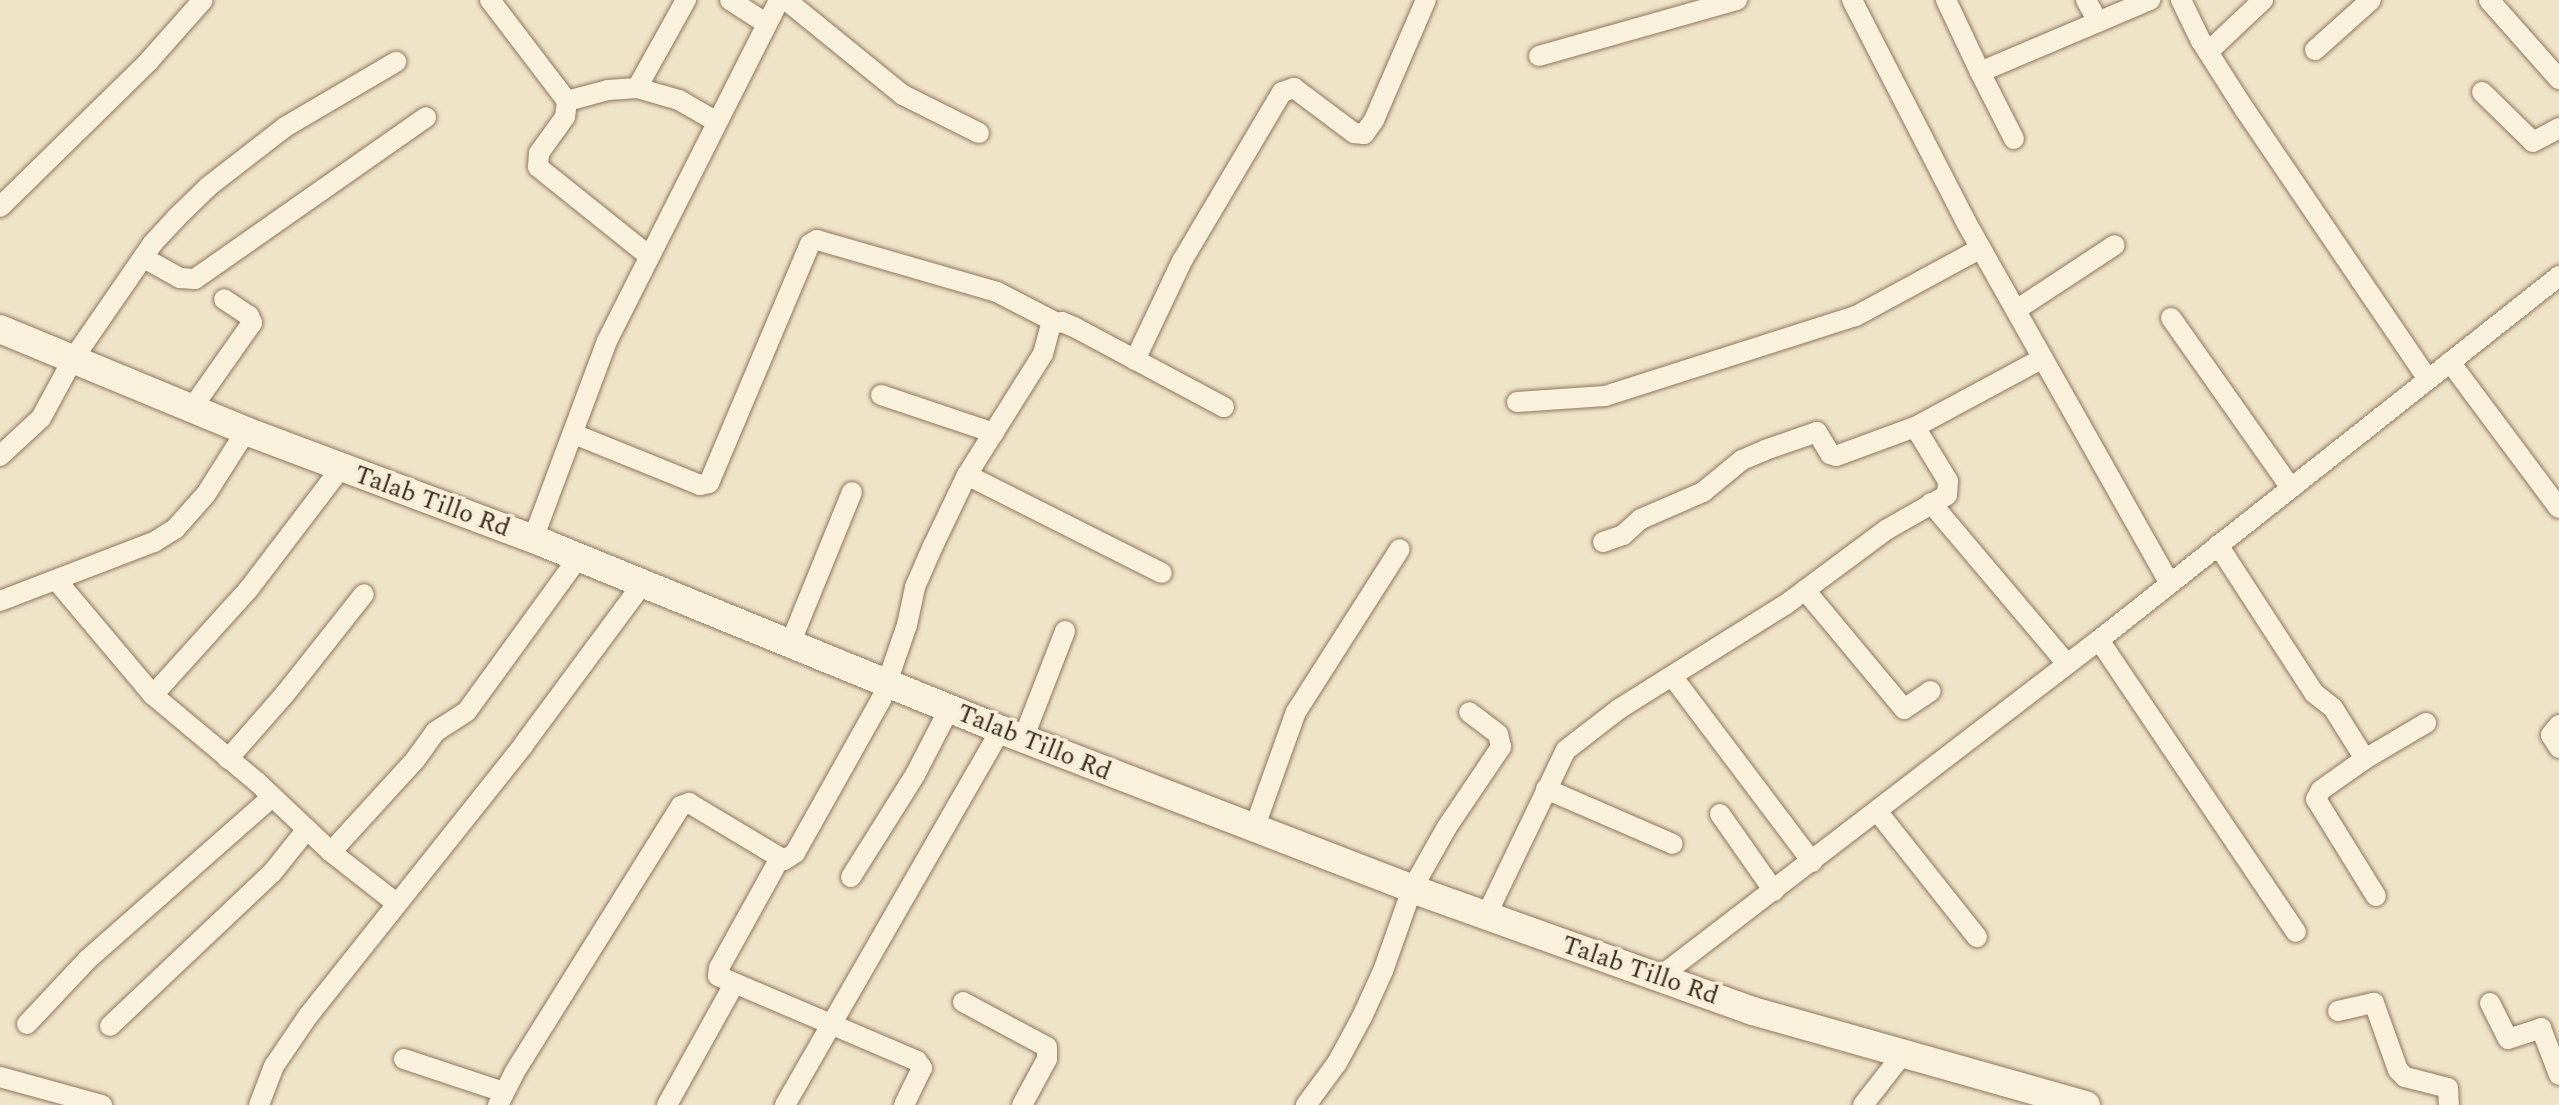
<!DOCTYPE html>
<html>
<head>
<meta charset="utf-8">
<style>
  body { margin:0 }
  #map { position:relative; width:2559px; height:1105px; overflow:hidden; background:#f0e4c8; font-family:Spectral,serif }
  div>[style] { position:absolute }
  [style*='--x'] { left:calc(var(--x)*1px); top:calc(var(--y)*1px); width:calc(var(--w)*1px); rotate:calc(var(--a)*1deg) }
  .roads { filter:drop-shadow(0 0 2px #8d765c) drop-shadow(0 0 2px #8d765c) }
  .minor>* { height:20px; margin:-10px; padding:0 10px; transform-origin:10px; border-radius:10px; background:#faf1dc }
  .secondary>* { height:28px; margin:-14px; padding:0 14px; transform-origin:14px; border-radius:14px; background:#faf1dc }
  span { translate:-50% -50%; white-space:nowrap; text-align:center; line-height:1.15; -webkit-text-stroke:7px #f7eed8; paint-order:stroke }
  .street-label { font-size:26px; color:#3d2e20 }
</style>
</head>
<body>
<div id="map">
  <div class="roads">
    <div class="minor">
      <div style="--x:490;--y:0;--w:127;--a:52.7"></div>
      <div style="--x:567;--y:101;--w:16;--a:97"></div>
      <div style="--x:565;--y:117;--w:44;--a:125.8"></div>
      <div style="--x:539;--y:153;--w:14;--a:94"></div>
      <div style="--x:538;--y:167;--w:141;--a:38.7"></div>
      <div style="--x:730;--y:0;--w:44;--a:33"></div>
      <div style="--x:786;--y:0;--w:151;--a:39.1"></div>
      <div style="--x:903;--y:95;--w:85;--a:26.6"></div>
      <div style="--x:1852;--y:0;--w:250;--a:62.8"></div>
      <div style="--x:1966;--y:222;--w:414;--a:60.6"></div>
      <div style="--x:1946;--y:0;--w:80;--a:64.7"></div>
      <div style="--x:1980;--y:72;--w:185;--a:-23"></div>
      <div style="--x:2086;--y:0;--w:25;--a:61"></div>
      <div style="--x:2181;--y:0;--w:46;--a:64"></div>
      <div style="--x:2201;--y:41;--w:82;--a:57.5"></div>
      <div style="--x:2245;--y:110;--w:325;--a:55.8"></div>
      <div style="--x:2489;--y:0;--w:106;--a:48.5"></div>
      <div style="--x:2315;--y:50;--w:75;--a:-41.8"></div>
      <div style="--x:2208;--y:52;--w:76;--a:-43.4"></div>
      <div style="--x:1539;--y:56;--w:206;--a:-15.8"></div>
      <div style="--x:1980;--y:72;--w:75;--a:63.1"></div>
      <div style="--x:637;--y:88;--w:101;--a:-60.9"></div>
      <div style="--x:2482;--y:92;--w:71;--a:44.4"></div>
      <div style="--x:2533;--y:142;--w:30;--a:-28"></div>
      <div style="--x:567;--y:101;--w:42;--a:-15"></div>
      <div style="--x:608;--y:90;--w:29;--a:-4"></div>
      <div style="--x:637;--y:88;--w:44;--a:15.9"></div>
      <div style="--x:679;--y:100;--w:44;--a:30.1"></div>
      <div style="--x:0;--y:207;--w:209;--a:-44.4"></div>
      <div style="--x:149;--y:61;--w:81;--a:-48.5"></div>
      <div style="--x:144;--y:258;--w:41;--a:29.1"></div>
      <div style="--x:180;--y:278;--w:15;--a:4"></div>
      <div style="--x:195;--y:279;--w:282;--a:-35"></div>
      <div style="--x:2016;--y:310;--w:118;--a:-33.3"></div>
      <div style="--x:2171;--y:318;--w:207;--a:54.8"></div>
      <div style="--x:1135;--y:360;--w:110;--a:-64.6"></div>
      <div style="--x:1182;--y:261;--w:196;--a:-59.4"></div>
      <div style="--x:1282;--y:92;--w:13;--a:-18"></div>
      <div style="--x:1294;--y:88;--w:75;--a:36.9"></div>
      <div style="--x:1354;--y:133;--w:10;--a:6"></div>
      <div style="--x:1364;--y:134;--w:17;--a:-54"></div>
      <div style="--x:1374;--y:120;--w:131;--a:-66.6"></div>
      <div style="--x:2450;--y:362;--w:182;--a:53.3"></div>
      <div style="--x:881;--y:395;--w:119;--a:18.6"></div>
      <div style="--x:1517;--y:402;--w:88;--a:-3.9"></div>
      <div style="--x:1605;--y:396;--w:263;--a:-17.7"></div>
      <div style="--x:1856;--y:316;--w:142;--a:-28.5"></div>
      <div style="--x:192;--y:408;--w:104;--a:-54.8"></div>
      <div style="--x:252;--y:323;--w:8;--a:-113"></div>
      <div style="--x:249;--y:316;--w:30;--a:-146"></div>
      <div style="--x:574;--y:434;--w:136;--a:22"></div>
      <div style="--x:700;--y:485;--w:9;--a:-13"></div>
      <div style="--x:709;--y:483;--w:259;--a:-67.1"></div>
      <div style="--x:810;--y:244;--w:8;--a:-30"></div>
      <div style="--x:817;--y:240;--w:187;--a:16.1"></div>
      <div style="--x:997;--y:292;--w:65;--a:27.3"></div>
      <div style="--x:0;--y:456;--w:56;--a:-42.8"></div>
      <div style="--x:41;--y:418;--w:67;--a:-61.5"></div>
      <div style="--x:73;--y:359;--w:141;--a:-55.4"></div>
      <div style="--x:153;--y:243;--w:34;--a:-47"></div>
      <div style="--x:176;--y:218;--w:46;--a:-44.1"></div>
      <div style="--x:209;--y:186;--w:96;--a:-37.8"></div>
      <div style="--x:285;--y:127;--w:129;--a:-30.4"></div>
      <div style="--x:967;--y:475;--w:218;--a:26.7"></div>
      <div style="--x:1931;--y:503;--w:211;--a:49.8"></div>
      <div style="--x:533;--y:539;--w:211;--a:-69.5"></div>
      <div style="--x:607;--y:341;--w:382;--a:-63.2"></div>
      <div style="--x:1603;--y:542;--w:21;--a:-19"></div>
      <div style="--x:1623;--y:535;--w:24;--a:-42"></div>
      <div style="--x:1641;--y:519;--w:68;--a:-23.5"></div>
      <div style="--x:1703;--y:492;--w:50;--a:-39.4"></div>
      <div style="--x:1742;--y:460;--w:25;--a:-23"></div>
      <div style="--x:1765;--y:450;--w:55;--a:-19.1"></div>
      <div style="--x:1817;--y:432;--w:26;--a:59"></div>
      <div style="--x:1830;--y:454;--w:6;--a:18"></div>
      <div style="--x:1836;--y:456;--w:84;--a:-20.2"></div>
      <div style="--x:2218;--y:545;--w:176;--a:57"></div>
      <div style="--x:2314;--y:693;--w:24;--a:38"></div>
      <div style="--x:2333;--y:708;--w:60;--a:57.9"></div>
      <div style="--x:2365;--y:759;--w:54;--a:144.8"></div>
      <div style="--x:2321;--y:790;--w:10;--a:119"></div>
      <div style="--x:2316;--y:799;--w:114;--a:58.3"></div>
      <div style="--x:57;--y:581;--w:149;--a:49.9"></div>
      <div style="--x:153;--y:695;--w:134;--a:39.9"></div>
      <div style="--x:256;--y:781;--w:103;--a:43.4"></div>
      <div style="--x:331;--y:852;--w:83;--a:38.1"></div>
      <div style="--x:1805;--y:590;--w:155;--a:50.2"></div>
      <div style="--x:1904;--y:709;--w:32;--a:-34"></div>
      <div style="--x:0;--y:601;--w:165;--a:-21"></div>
      <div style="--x:154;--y:542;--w:25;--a:-32"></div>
      <div style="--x:175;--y:529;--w:47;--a:-48.5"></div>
      <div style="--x:206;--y:494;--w:75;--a:-57.6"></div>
      <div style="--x:2099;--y:640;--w:352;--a:56"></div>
      <div style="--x:790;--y:644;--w:164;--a:-67.8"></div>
      <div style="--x:1672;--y:676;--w:233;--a:53"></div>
      <div style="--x:153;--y:695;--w:142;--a:-47.9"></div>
      <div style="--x:248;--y:590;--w:153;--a:-52.7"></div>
      <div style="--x:2559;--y:725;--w:13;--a:129"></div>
      <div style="--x:2551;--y:735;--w:15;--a:58"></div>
      <div style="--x:1023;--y:739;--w:116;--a:-68.7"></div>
      <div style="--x:228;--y:759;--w:86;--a:-48.8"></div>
      <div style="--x:285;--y:694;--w:127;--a:-51.7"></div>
      <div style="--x:2365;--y:759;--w:71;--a:-30.5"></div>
      <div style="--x:1546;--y:789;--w:138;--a:23.4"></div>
      <div style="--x:1877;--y:811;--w:161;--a:51.6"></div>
      <div style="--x:1720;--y:814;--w:94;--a:55"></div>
      <div style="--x:1254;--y:829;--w:124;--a:-70.3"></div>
      <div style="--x:1296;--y:712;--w:193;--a:-57.5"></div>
      <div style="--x:331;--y:852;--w:125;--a:-47.6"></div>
      <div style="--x:415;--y:760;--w:34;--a:-54"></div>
      <div style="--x:435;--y:732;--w:38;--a:-33"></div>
      <div style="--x:467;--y:711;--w:190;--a:-54"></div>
      <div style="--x:780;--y:858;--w:126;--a:119"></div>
      <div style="--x:719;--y:968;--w:8;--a:97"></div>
      <div style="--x:718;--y:976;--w:216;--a:23.1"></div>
      <div style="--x:917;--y:1061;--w:9;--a:54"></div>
      <div style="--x:922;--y:1068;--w:41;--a:115.9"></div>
      <div style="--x:851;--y:877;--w:120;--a:-57.9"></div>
      <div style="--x:915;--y:775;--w:74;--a:-62.7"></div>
      <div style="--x:1486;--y:916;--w:184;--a:-64.3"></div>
      <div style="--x:1566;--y:750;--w:67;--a:-37.7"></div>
      <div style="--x:1619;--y:709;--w:196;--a:-32.1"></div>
      <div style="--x:1785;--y:605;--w:126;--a:-36.6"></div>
      <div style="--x:1886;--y:530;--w:70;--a:-29.8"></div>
      <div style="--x:1947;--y:495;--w:14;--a:-86"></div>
      <div style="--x:1948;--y:481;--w:63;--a:-121.4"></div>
      <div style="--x:1915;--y:427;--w:145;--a:-28.3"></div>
      <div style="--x:1657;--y:979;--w:557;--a:-37.49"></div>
      <div style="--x:2099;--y:640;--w:587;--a:-38.35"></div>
      <div style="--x:963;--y:1002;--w:95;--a:28.2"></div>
      <div style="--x:1047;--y:1047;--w:12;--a:90"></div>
      <div style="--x:1047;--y:1059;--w:52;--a:118.5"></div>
      <div style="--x:2490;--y:1003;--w:40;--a:63.4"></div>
      <div style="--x:2508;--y:1039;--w:35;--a:-18"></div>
      <div style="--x:2541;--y:1028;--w:50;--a:69"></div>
      <div style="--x:2338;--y:1011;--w:37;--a:-13"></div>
      <div style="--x:2374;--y:1003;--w:71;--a:70.3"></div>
      <div style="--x:2398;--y:1070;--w:10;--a:45"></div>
      <div style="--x:2405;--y:1077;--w:44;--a:14.3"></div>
      <div style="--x:2448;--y:1088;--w:17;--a:87"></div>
      <div style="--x:27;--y:1024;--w:88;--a:-46.8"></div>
      <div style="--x:87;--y:960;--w:247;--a:-41.4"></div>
      <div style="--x:110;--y:1026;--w:223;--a:-43.4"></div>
      <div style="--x:272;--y:873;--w:56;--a:-51.5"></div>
      <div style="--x:404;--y:1059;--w:104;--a:18.4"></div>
      <div style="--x:0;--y:1077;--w:106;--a:15.4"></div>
      <div style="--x:259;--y:1105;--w:42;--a:-69"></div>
      <div style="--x:274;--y:1066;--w:60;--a:-55.8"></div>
      <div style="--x:308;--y:1016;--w:347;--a:-51.5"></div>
      <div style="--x:524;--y:744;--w:200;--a:-53.5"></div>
      <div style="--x:498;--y:1105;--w:36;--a:-63"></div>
      <div style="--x:514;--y:1073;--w:315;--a:-58"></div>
      <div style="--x:681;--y:806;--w:9;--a:-21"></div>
      <div style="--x:689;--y:803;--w:111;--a:31"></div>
      <div style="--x:784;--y:860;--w:13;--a:-32"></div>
      <div style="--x:795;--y:853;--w:176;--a:-60.7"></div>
      <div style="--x:881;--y:700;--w:79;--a:-70.9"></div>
      <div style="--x:907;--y:625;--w:39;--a:-78"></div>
      <div style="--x:915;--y:587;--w:43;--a:-66.4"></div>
      <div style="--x:932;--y:548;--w:81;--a:-64.4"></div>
      <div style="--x:967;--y:475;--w:143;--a:-57.9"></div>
      <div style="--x:1043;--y:354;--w:31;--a:-75"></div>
      <div style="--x:1051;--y:324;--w:11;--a:-10"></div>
      <div style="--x:1062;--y:322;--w:13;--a:23"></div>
      <div style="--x:1074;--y:327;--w:170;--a:28.1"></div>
      <div style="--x:667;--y:1105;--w:138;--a:-61"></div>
      <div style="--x:785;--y:1105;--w:433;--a:-60.1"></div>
      <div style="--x:1306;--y:1105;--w:52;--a:-53.6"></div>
      <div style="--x:1337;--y:1063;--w:52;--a:-61.5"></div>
      <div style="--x:1362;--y:1017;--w:51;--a:-65.5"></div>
      <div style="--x:1383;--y:971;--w:87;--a:-70.5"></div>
      <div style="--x:1412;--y:889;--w:71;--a:-60.6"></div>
      <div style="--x:1447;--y:827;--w:97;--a:-56"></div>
      <div style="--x:1501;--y:747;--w:13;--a:-103"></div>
      <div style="--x:1498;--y:734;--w:36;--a:-143"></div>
      <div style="--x:1863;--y:1105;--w:63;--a:-52"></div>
    </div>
    <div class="secondary">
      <div style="--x:0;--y:329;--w:266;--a:22.5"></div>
      <div style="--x:246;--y:431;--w:321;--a:20.6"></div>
      <div style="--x:546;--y:544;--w:492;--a:22.2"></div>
      <div style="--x:1001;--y:730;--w:441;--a:21.1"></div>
      <div style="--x:1412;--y:889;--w:362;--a:19.7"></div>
      <div style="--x:1753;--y:1011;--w:346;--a:15.8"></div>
    </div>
  </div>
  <div class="street-label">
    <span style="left:432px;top:502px;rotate:20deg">Talab Tillo Rd</span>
    <span style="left:1034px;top:743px;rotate:22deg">Talab Tillo Rd</span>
    <span style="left:1640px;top:971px;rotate:19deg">Talab Tillo Rd</span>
  </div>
</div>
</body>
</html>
